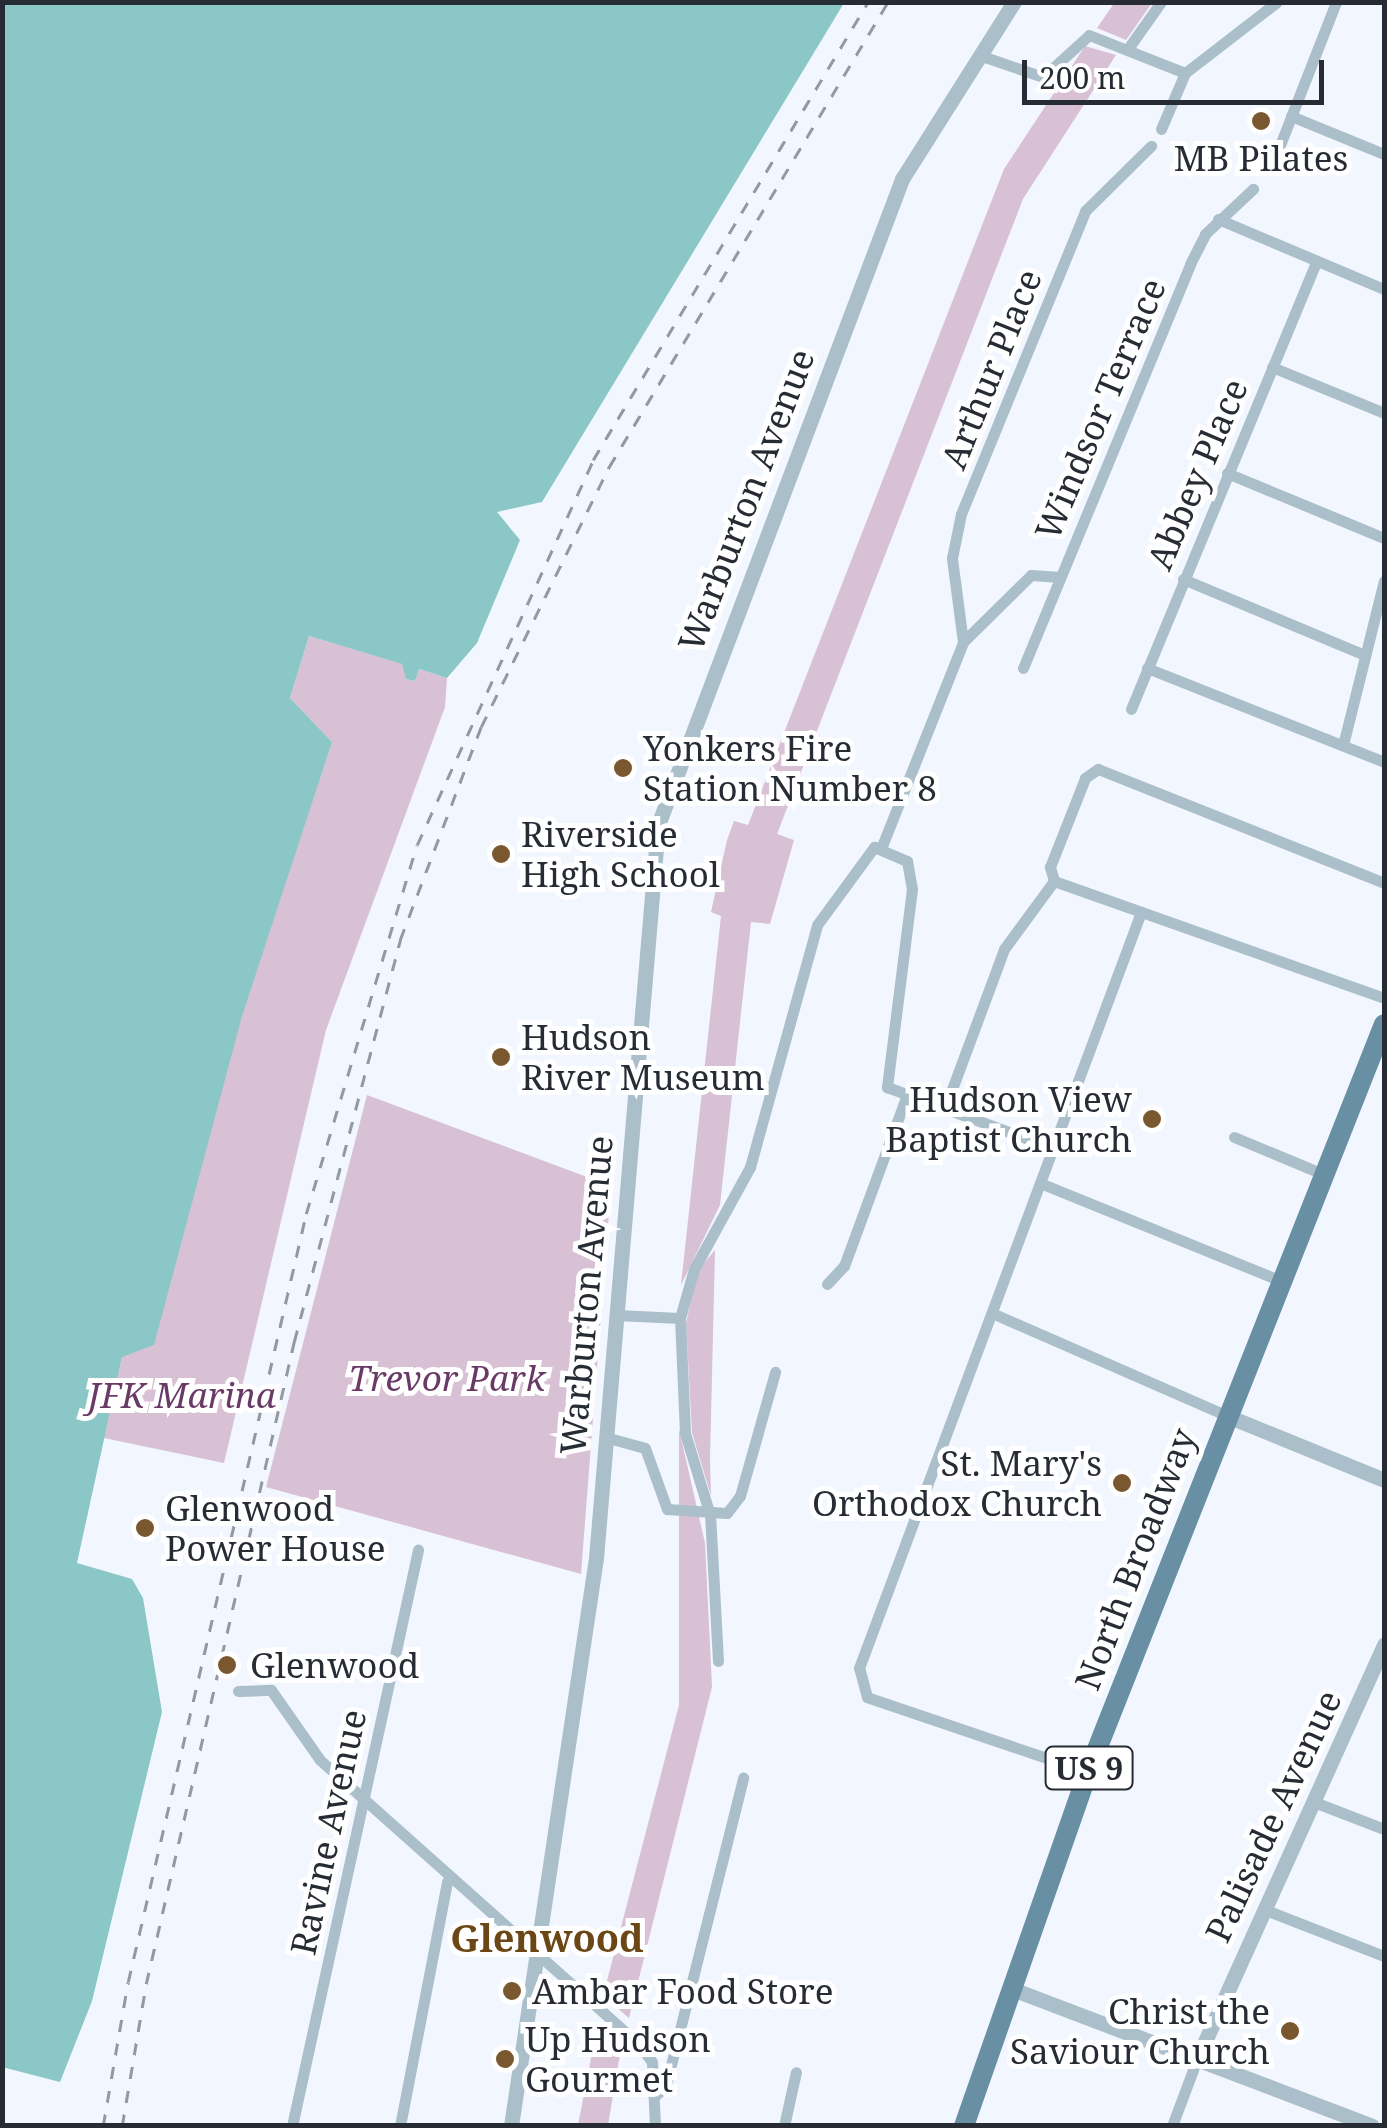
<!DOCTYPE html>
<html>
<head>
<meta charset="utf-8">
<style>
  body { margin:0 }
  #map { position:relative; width:1387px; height:2128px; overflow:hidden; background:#f2f6ff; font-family:"Noto Serif",serif }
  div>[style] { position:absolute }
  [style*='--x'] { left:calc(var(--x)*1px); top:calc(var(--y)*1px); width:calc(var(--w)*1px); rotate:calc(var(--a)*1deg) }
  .green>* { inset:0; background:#d8c0d5 }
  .water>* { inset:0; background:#8bc7c7 }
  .minor>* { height:11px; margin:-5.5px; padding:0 5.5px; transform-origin:5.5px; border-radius:5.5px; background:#aabfc9 }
  .tertiary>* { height:15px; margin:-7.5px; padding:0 7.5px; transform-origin:7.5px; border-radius:7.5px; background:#aabfc9 }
  .primary>* { height:20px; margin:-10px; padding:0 10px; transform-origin:10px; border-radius:10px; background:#688fa3 }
  .rail>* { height:2.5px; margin-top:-1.25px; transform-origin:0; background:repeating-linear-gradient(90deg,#9498a0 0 12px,transparent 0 24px) }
  .dots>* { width:28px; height:28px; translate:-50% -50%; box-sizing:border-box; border:5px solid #fff; border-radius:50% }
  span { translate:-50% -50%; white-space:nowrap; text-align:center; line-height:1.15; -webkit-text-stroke:10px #fff; paint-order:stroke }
  .shield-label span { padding:2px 8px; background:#fff; border:2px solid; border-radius:8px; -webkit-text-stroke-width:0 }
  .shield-label { font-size:32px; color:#272b33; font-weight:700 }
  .poi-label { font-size:35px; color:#272b33 }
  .left { translate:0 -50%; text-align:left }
  .right { translate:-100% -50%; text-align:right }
  .street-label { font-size:35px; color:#272b33 }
  .park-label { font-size:35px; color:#6a3a66; font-style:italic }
  .neighbourhood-label { font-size:38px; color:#6b4715; font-weight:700 }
  .frame { position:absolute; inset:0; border:5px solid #272b33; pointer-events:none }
  .scale { position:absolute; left:1022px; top:60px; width:302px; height:45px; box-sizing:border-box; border:5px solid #272b33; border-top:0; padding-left:12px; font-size:30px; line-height:35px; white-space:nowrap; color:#272b33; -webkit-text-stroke:8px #fff; paint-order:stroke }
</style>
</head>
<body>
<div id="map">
  <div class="green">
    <div style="clip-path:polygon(1115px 2px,1152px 3px,1126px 40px,1097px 28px)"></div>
    <div style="clip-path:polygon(1085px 46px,1116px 55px,1023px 199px,777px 834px,794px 840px,770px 924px,751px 922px,720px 1205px,681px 1285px,721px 916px,711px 912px,727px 840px,734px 821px,748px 825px,1004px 169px)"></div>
    <div style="clip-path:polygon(309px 636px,403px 664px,406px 679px,415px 681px,419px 669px,447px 678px,445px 707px,326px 1030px,224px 1463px,104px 1438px,122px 1357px,332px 742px,290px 698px)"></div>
    <div style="clip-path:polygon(367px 1095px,611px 1186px,581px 1574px,266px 1487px)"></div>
    <div style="clip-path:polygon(715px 1250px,710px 1459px,711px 1496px,692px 1433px,686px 1323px,698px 1270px)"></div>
    <div style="clip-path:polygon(679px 1429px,705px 1543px,712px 1687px,629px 2018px,603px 1996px,679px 1705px)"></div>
    <div style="clip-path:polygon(598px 2023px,622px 2043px,608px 2125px,578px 2125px)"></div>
  </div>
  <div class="water">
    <div style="clip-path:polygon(2px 3px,844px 3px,542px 502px,497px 512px,520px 540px,477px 643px,447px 678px,419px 669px,415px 681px,406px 679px,402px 664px,309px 636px,290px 698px,332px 742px,242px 1016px,154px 1345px,122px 1357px,77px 1563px,132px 1579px,143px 1598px,162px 1712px,92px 2001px,60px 2082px,2px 2067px)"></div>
  </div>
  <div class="minor">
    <div style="--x:1127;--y:50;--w:59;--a:-54.7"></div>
    <div style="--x:979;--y:55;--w:68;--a:19"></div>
    <div style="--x:1043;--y:77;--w:62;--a:-42.4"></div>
    <div style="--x:1089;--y:35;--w:103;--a:21.6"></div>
    <div style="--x:1185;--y:73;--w:116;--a:-37.7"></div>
    <div style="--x:1291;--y:116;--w:100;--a:22.2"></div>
    <div style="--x:1161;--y:129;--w:61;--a:-66.8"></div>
    <div style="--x:1271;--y:168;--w:178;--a:-68.6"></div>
    <div style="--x:1218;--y:219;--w:180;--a:22.9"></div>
    <div style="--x:1272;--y:367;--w:121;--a:22.3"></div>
    <div style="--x:1227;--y:473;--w:170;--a:22.5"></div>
    <div style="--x:1183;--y:579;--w:197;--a:22.7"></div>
    <div style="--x:963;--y:642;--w:85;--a:-97.5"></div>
    <div style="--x:952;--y:558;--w:45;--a:-78.4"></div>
    <div style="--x:961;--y:514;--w:327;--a:-67.7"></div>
    <div style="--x:1085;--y:211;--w:93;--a:-44.6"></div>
    <div style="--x:1023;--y:668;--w:437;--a:-67.5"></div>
    <div style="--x:1190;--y:264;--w:34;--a:-63"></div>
    <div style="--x:1205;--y:234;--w:66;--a:-43.2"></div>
    <div style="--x:1147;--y:668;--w:255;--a:21.6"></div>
    <div style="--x:1131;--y:709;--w:485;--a:-67.5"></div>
    <div style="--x:1343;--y:745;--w:169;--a:-76"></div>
    <div style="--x:882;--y:846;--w:219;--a:-68.3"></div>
    <div style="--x:963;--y:642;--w:95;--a:-44.6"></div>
    <div style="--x:1031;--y:575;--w:29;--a:4"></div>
    <div style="--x:1054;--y:881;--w:15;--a:-106"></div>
    <div style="--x:1050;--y:867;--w:96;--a:-68.5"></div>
    <div style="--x:1085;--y:778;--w:16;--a:-35"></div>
    <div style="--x:1098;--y:769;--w:308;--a:21.7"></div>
    <div style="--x:1054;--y:881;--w:350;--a:19.5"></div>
    <div style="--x:945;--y:1108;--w:170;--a:-69.6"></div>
    <div style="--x:1004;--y:949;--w:84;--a:-53.7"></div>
    <div style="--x:1234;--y:1137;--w:96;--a:22.6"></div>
    <div style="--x:1040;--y:1183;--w:258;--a:22.1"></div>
    <div style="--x:827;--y:1284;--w:25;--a:-47"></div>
    <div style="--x:844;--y:1266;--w:182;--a:-69.8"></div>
    <div style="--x:992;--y:1313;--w:254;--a:23.6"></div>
    <div style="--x:616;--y:1315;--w:64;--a:2.7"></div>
    <div style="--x:605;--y:1437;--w:41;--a:15.4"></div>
    <div style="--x:645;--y:1448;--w:65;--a:70.2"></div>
    <div style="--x:667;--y:1509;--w:60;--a:3.8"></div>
    <div style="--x:727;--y:1513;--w:21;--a:-53"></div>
    <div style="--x:740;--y:1496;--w:129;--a:-74.2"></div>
    <div style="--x:718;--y:1661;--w:146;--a:-93.1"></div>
    <div style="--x:710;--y:1515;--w:86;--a:-107"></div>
    <div style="--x:685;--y:1433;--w:115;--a:-92.5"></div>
    <div style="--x:680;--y:1318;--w:51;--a:-74.1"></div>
    <div style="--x:694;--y:1269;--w:116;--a:-61.2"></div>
    <div style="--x:750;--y:1167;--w:251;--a:-74.5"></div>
    <div style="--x:817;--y:925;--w:97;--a:-53.8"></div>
    <div style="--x:874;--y:847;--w:36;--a:23"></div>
    <div style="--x:907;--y:861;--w:28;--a:80"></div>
    <div style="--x:912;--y:889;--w:200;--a:97.2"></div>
    <div style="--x:887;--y:1087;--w:177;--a:20.2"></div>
    <div style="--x:238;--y:1691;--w:33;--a:-2"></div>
    <div style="--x:271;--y:1690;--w:85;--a:55"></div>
    <div style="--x:320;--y:1760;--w:429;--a:41.7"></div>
    <div style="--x:640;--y:2045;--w:21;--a:55"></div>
    <div style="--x:652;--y:2062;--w:64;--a:87.3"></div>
    <div style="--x:1088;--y:1772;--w:233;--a:-161.3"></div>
    <div style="--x:867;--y:1697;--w:30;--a:-105"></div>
    <div style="--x:859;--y:1668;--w:807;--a:-69.54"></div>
    <div style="--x:1314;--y:1802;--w:75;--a:21.1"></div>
    <div style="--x:1263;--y:1909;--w:130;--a:21.2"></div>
    <div style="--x:657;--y:2094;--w:13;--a:-45"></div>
    <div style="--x:666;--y:2085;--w:317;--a:-75.9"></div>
    <div style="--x:292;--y:2126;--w:590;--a:-77.66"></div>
    <div style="--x:400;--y:2126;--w:249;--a:-79.1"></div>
    <div style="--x:784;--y:2126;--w:55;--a:-77.5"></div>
    <div style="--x:1172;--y:2126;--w:72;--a:-69.5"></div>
  </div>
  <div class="tertiary">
    <div style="--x:1225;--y:1415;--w:172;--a:22.2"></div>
    <div style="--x:1012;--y:1989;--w:385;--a:20.8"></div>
    <div style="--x:1197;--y:2059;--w:455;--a:-65.7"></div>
    <div style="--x:511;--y:2126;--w:574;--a:-81.49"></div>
    <div style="--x:596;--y:1558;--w:736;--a:-85.17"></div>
    <div style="--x:658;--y:825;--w:691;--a:-69.31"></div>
    <div style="--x:902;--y:179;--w:209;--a:-57.7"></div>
  </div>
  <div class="primary">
    <div style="--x:964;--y:2126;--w:375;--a:-70.7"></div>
    <div style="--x:1088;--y:1772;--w:804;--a:-68.41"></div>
  </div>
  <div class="rail">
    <div style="--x:103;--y:2126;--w:146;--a:-80.2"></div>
    <div style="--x:128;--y:1982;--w:788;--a:-76.95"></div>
    <div style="--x:306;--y:1214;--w:385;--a:-73.3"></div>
    <div style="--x:417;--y:845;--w:423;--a:-65.4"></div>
    <div style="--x:593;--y:460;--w:534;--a:-59.02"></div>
    <div style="--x:122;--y:2126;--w:144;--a:-80.4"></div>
    <div style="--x:146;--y:1984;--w:659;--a:-77.02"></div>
    <div style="--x:294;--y:1342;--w:416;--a:-75.2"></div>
    <div style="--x:400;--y:940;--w:228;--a:-69.2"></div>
    <div style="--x:481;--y:727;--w:290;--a:-63.8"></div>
    <div style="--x:609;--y:467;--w:542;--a:-59.04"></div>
  </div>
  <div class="dots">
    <div style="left:1261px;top:121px;background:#79582f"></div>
    <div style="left:623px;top:768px;background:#79582f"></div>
    <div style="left:501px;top:854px;background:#79582f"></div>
    <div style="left:501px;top:1057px;background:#79582f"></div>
    <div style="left:1152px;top:1119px;background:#79582f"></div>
    <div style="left:1122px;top:1483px;background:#79582f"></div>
    <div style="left:145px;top:1528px;background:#79582f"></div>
    <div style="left:227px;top:1665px;background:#79582f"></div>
    <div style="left:512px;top:1991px;background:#79582f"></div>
    <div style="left:1290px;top:2031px;background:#79582f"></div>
    <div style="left:505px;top:2059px;background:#79582f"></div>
  </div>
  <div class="shield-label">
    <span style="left:1089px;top:1768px">US 9</span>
  </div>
  <div class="poi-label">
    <span style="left:1261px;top:158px">MB Pilates</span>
    <span class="left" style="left:643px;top:768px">Yonkers Fire<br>Station Number 8</span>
    <span class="left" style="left:521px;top:854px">Riverside<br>High School</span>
    <span class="left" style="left:521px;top:1057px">Hudson<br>River Museum</span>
    <span class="right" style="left:1132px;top:1119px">Hudson View<br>Baptist Church</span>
    <span class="right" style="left:1102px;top:1483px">St. Mary's<br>Orthodox Church</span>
    <span class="left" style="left:165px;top:1528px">Glenwood<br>Power House</span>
    <span class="left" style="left:250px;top:1665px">Glenwood</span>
    <span class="left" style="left:532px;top:1991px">Ambar Food Store</span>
    <span class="right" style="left:1270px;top:2031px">Christ the<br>Saviour Church</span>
    <span class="left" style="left:525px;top:2059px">Up Hudson<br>Gourmet</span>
  </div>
  <div class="street-label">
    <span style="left:991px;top:369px;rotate:-68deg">Arthur Place</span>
    <span style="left:1100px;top:409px;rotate:-67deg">Windsor Terrace</span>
    <span style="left:1197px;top:474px;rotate:-67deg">Abbey Place</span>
    <span style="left:746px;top:500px;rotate:-69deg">Warburton Avenue</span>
    <span style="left:586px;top:1295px;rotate:-85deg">Warburton Avenue</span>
    <span style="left:1135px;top:1559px;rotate:-69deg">North Broadway</span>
    <span style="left:1273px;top:1816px;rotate:-65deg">Palisade Avenue</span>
    <span style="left:328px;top:1832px;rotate:-78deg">Ravine Avenue</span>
  </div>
  <div class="park-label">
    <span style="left:447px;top:1378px">Trevor Park</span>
    <span style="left:182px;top:1395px">JFK Marina</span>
  </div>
  <div class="neighbourhood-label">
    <span style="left:547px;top:1938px">Glenwood</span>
  </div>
  <div class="frame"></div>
  <div class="scale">200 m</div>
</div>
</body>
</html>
